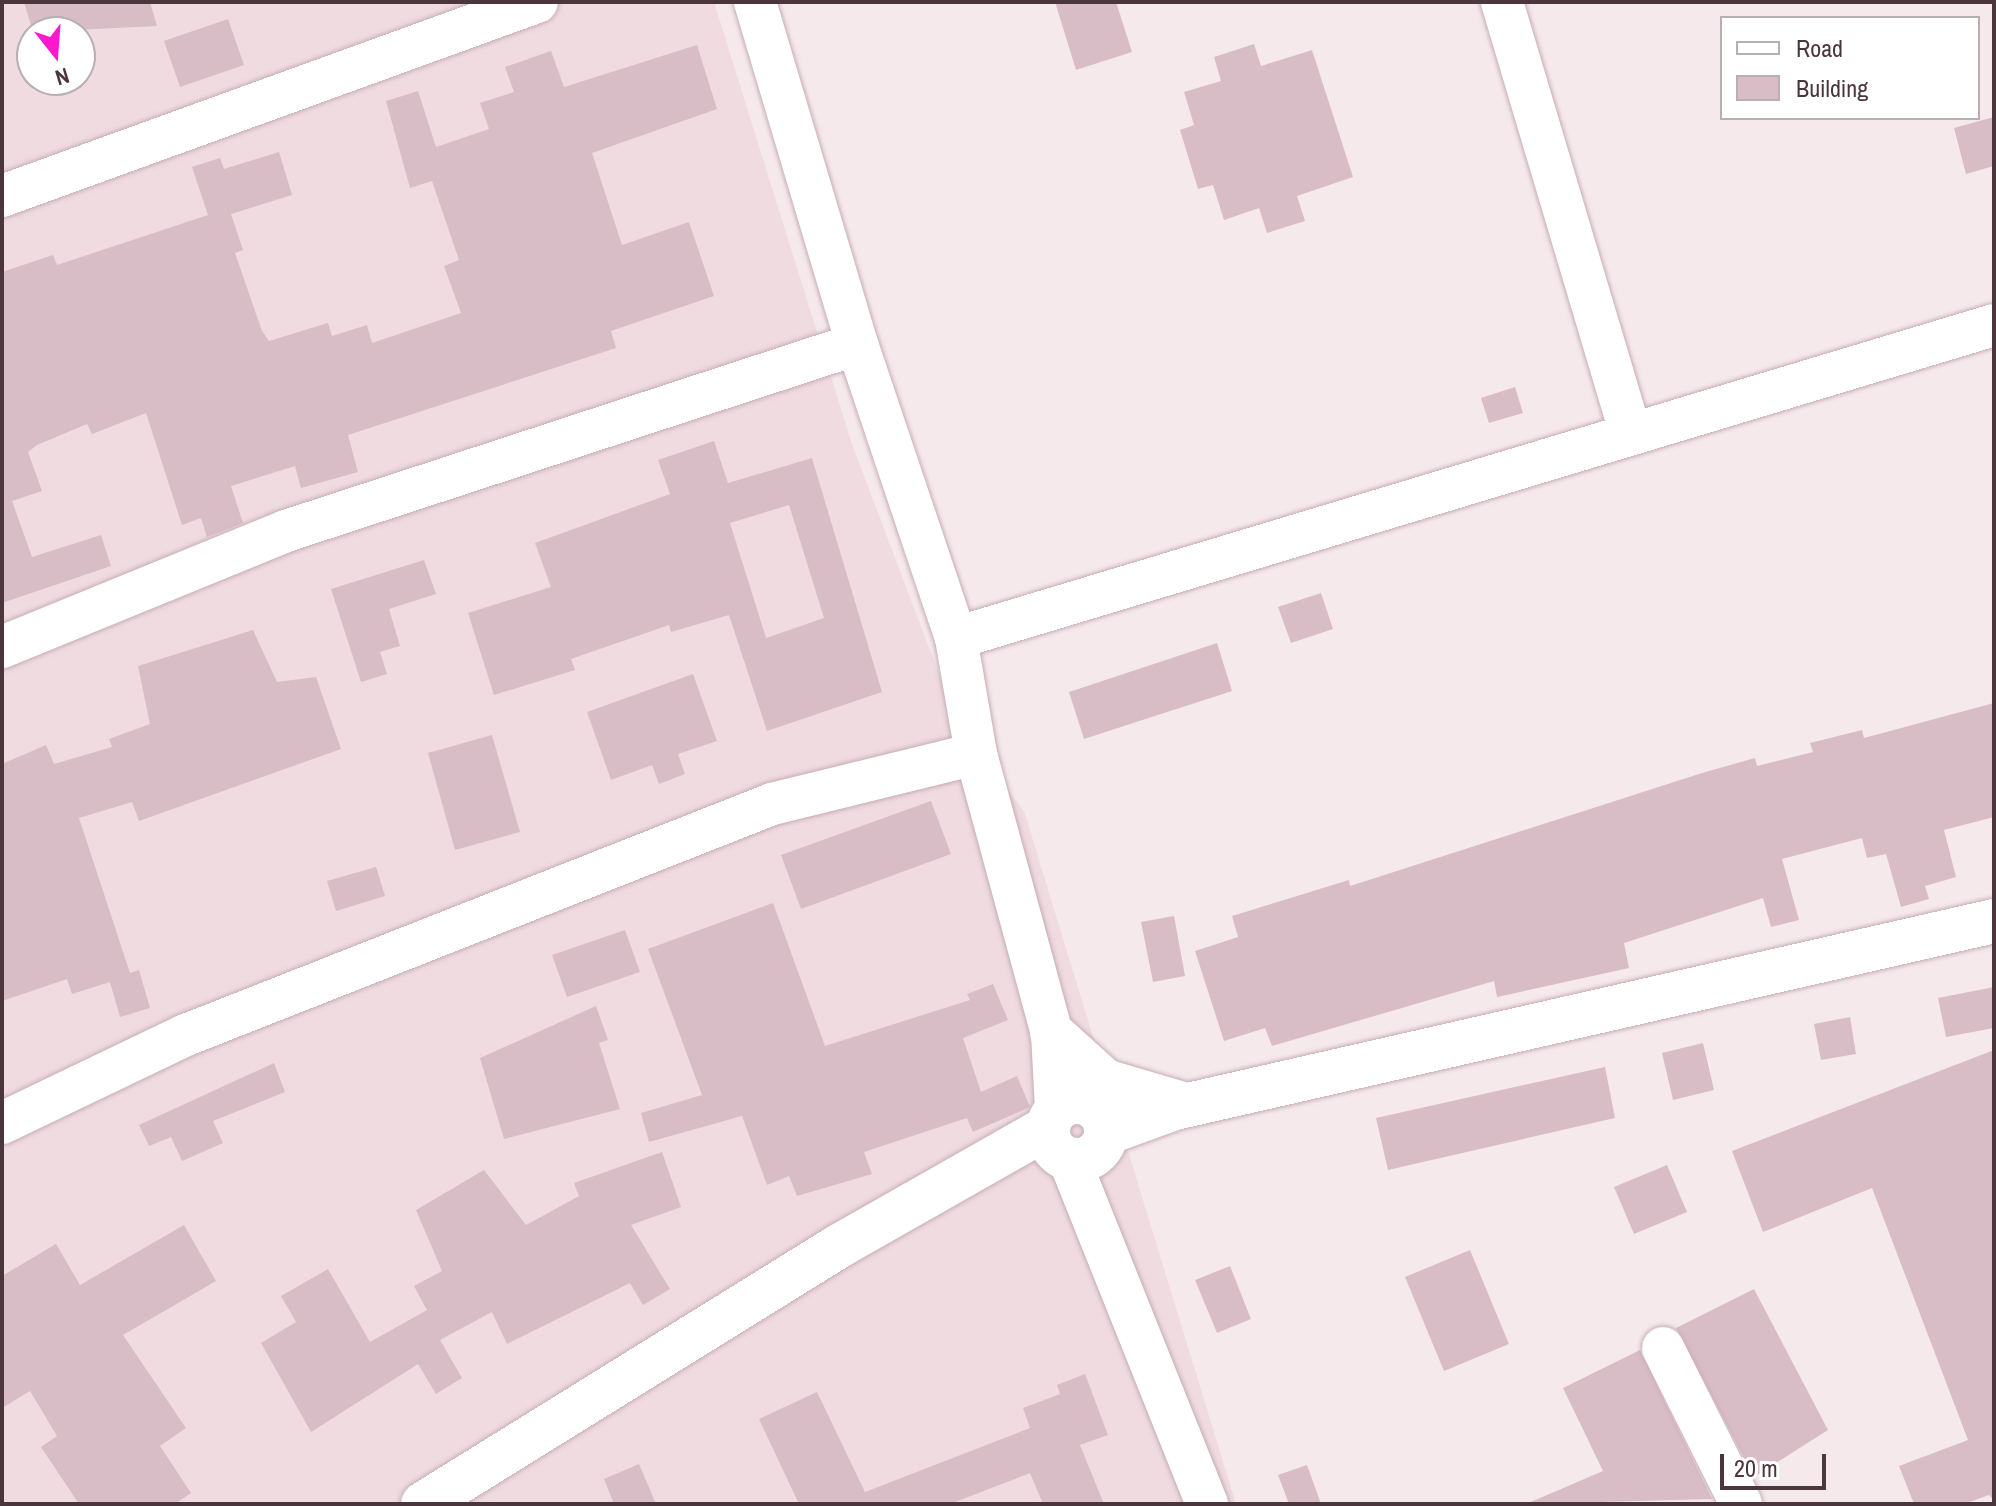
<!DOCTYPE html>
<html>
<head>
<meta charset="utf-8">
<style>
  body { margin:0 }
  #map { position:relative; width:1996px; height:1506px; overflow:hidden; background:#f6e9ec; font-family:"Archivo Narrow",sans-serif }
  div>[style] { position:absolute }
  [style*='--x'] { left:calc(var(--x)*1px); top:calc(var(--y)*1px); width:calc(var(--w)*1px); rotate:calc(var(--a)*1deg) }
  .residential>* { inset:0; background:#efdbe0 }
  .building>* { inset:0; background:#d9bdc6 }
  .roads { filter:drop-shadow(0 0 2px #c6adb4) drop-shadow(0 0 2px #c6adb4) }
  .minor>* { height:42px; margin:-21px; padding:0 21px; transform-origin:21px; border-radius:21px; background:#fff }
  .tertiary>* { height:44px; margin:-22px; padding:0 22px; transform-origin:22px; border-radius:22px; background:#fff }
  .tertiary>.ring { margin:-22px; padding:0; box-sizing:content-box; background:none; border:44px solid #fff; border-radius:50% }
  span { translate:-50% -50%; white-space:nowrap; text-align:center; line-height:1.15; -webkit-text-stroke:8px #fff; paint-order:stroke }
  .frame { position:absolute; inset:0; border:4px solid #4b363d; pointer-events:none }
  .legend { position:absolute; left:1720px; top:16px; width:260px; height:104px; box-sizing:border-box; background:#fff; border:2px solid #b7afb1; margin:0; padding:10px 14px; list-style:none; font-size:24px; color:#4b363d }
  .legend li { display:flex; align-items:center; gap:16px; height:40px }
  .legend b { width:40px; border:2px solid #b7afb1 }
  .north { position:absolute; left:16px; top:16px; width:80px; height:80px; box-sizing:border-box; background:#fff; border:2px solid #b7afb1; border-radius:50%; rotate:163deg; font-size:22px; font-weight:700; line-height:32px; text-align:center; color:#4b363d }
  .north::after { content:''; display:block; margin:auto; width:28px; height:36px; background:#ff17ce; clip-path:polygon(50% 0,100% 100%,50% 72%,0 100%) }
  .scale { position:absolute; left:1720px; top:1454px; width:106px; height:36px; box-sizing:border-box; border:4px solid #4b363d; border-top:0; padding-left:10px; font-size:24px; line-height:28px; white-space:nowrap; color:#4b363d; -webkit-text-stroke:6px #fff; paint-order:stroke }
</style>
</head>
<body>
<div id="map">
  <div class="residential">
    <div style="clip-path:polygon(evenodd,2px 2px,714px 2px,852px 444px,959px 727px,1024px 811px,1236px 1504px,2px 1504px,2px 2px,32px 32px,80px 32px,80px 80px,32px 80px,32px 32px)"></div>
  </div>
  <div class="building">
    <div style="clip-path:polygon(24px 2px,150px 2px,157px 26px,33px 32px)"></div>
    <div style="clip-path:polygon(1055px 2px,1116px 2px,1132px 52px,1076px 70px)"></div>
    <div style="clip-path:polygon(228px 19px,244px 65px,180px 87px,164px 41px)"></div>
    <div style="clip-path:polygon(1254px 44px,1261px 66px,1312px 50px,1353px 177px,1297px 196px,1305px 221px,1267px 233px,1259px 208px,1224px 220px,1213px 185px,1198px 189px,1180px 130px,1194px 125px,1184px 92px,1221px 81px,1214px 57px)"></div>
    <div style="clip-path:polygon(697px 45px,717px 109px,592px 153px,622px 245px,689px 222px,714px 296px,611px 331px,616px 348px,348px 435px,358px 472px,301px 488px,295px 466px,231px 486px,243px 523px,207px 537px,201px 518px,182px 525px,146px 413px,92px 434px,87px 424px,37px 445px,28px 452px,42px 491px,12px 501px,32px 557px,101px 535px,111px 566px,2px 603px,2px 272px,53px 255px,57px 265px,208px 215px,192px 167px,220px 158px,224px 169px,279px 152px,292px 195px,231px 214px,243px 250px,235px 253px,262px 331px,269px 341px,328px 323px,332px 336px,367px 325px,372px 343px,461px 313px,444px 266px,459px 260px,432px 181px,410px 188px,386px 101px,418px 91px,436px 147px,489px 129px,480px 103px,514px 92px,505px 67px,551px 51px,564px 87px)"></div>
    <div style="clip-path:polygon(1994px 117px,1994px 166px,1966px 174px,1954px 128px)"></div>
    <div style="clip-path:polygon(1515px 387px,1523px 413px,1489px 423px,1481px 398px)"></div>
    <div style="clip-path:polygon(evenodd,714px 441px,728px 483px,812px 458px,882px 692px,767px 731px,729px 615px,671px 632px,669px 625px,571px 659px,575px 670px,494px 695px,468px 613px,551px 587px,535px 543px,670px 494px,658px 460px,714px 441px,789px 505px,824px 618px,766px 638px,730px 523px,789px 505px)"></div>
    <div style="clip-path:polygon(424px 560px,436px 594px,389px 609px,400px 646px,380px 652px,387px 674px,361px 682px,331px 589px)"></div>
    <div style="clip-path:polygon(1321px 593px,1333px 629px,1291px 643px,1278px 607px)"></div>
    <div style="clip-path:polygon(253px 630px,277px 682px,316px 677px,341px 749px,139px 821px,132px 802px,79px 818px,130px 973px,139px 970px,150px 1008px,120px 1017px,110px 982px,72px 994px,67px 979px,2px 1001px,2px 764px,46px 745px,54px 764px,112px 747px,109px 739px,150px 724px,138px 666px)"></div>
    <div style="clip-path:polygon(1217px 643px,1232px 691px,1084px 739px,1069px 692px)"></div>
    <div style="clip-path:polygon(693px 674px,717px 741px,678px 754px,685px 774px,659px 784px,652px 765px,611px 780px,587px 712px)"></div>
    <div style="clip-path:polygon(1994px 703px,1994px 817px,1944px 830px,1956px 877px,1925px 886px,1929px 899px,1901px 907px,1886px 854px,1867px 858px,1862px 838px,1782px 859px,1799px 920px,1771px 927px,1763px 898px,1624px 943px,1629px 968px,1497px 997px,1494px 981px,1272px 1046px,1265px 1028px,1224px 1041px,1195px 951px,1238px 937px,1232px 916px,1349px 880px,1350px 886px,1702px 773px,1755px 758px,1757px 766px,1813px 752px,1810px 743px,1862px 730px,1864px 738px)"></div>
    <div style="clip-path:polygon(492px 735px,520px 832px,455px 850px,428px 753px)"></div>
    <div style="clip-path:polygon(931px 801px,951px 854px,801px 909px,781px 855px)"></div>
    <div style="clip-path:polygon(376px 867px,385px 896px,336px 911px,327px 881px)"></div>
    <div style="clip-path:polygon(773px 903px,825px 1046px,970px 1000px,967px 994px,993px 984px,1008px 1020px,963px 1038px,981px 1092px,1017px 1076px,1030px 1107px,973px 1132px,967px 1118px,864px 1152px,872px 1174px,797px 1196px,789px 1176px,767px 1185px,742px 1116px,649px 1142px,641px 1113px,702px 1095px,648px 949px)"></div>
    <div style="clip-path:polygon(1174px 916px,1185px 976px,1153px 982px,1141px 922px)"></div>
    <div style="clip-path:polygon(625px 930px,640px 972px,567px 997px,552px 955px)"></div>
    <div style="clip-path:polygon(1994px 987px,1994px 1028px,1946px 1037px,1938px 998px)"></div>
    <div style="clip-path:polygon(596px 1006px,608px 1040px,599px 1043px,620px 1109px,504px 1139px,480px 1058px)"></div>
    <div style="clip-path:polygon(1850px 1017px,1856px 1054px,1821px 1060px,1814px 1024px)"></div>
    <div style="clip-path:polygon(1703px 1043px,1714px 1090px,1673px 1100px,1662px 1053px)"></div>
    <div style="clip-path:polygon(1994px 1050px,1994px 1500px,1989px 1495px,1964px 1504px,1914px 1504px,1899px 1466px,1968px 1440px,1872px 1188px,1763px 1232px,1732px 1151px)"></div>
    <div style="clip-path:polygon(274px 1063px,285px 1092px,213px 1121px,223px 1143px,182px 1161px,171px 1137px,149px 1146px,139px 1125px)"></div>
    <div style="clip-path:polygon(1605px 1067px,1615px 1118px,1388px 1170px,1376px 1118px)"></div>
    <div style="clip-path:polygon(662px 1152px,681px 1207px,631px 1225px,670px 1289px,643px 1305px,630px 1283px,507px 1344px,492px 1312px,440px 1340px,462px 1378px,436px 1394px,418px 1364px,311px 1432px,261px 1343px,296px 1322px,281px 1296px,328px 1269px,370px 1342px,427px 1310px,414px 1286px,442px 1271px,416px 1210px,484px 1170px,526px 1225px,579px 1196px,574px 1183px)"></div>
    <div style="clip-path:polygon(1667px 1165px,1687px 1212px,1634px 1234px,1614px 1187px)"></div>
    <div style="clip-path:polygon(184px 1225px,216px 1281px,123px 1335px,186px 1428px,160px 1446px,191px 1493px,175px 1504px,79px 1504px,41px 1447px,57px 1436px,30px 1391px,2px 1408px,2px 1276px,56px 1244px,80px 1285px)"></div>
    <div style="clip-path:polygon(1470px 1250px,1509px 1344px,1444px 1371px,1405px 1277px)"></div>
    <div style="clip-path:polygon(1230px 1266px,1251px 1319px,1217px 1333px,1195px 1280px)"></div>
    <div style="clip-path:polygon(1754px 1289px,1828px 1430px,1754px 1477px,1676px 1328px)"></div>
    <div style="clip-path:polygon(1640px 1350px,1712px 1499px,1526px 1504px,1603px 1471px,1563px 1388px)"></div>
    <div style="clip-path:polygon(1085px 1374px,1108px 1435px,1080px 1445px,1104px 1504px,1043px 1504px,1030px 1473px,950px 1504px,799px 1504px,759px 1419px,817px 1392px,865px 1492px,1030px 1428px,1023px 1408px,1060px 1394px,1057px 1385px)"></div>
    <div style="clip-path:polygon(639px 1464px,656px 1504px,614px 1504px,604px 1479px)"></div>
    <div style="clip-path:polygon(1307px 1465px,1321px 1504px,1289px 1504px,1278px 1475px)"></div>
  </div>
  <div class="roads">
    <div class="minor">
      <div style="--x:755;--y:2;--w:357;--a:73.4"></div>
      <div style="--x:857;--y:344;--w:310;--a:71.4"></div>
      <div style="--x:956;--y:638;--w:118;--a:80.2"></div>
      <div style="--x:976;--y:754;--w:289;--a:74.8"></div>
      <div style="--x:1052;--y:1033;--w:77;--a:87"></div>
      <div style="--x:1502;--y:2;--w:448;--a:73.4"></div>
      <div style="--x:2;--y:196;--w:569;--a:-19.93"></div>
      <div style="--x:956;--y:638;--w:1084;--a:-16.78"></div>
      <div style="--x:2;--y:647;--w:307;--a:-22.2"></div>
      <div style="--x:286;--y:531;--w:601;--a:-18.13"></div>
      <div style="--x:2;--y:1123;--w:204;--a:-25.6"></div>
      <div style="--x:186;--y:1035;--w:630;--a:-21.51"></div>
      <div style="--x:772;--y:804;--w:210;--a:-13.8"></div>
      <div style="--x:1069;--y:1159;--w:372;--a:68.2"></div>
      <div style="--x:1663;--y:1348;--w:174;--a:63.4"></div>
    </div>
    <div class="tertiary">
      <div style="--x:1052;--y:1033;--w:72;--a:42.2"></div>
      <div style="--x:1105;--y:1081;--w:84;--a:16.5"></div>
      <div class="ring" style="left:1048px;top:1102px;width:14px;height:14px"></div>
      <div style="--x:1106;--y:1133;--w:73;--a:-19.9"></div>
      <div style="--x:1175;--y:1108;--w:840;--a:-12.86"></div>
      <div style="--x:423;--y:1504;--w:490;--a:-31.8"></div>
      <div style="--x:839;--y:1246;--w:239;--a:-29.6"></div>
    </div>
  </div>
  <div class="frame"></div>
  <ul class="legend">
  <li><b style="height:10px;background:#fff"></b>Road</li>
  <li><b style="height:22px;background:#d9bdc6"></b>Building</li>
  </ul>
  <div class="north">N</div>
  <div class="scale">20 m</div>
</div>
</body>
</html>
